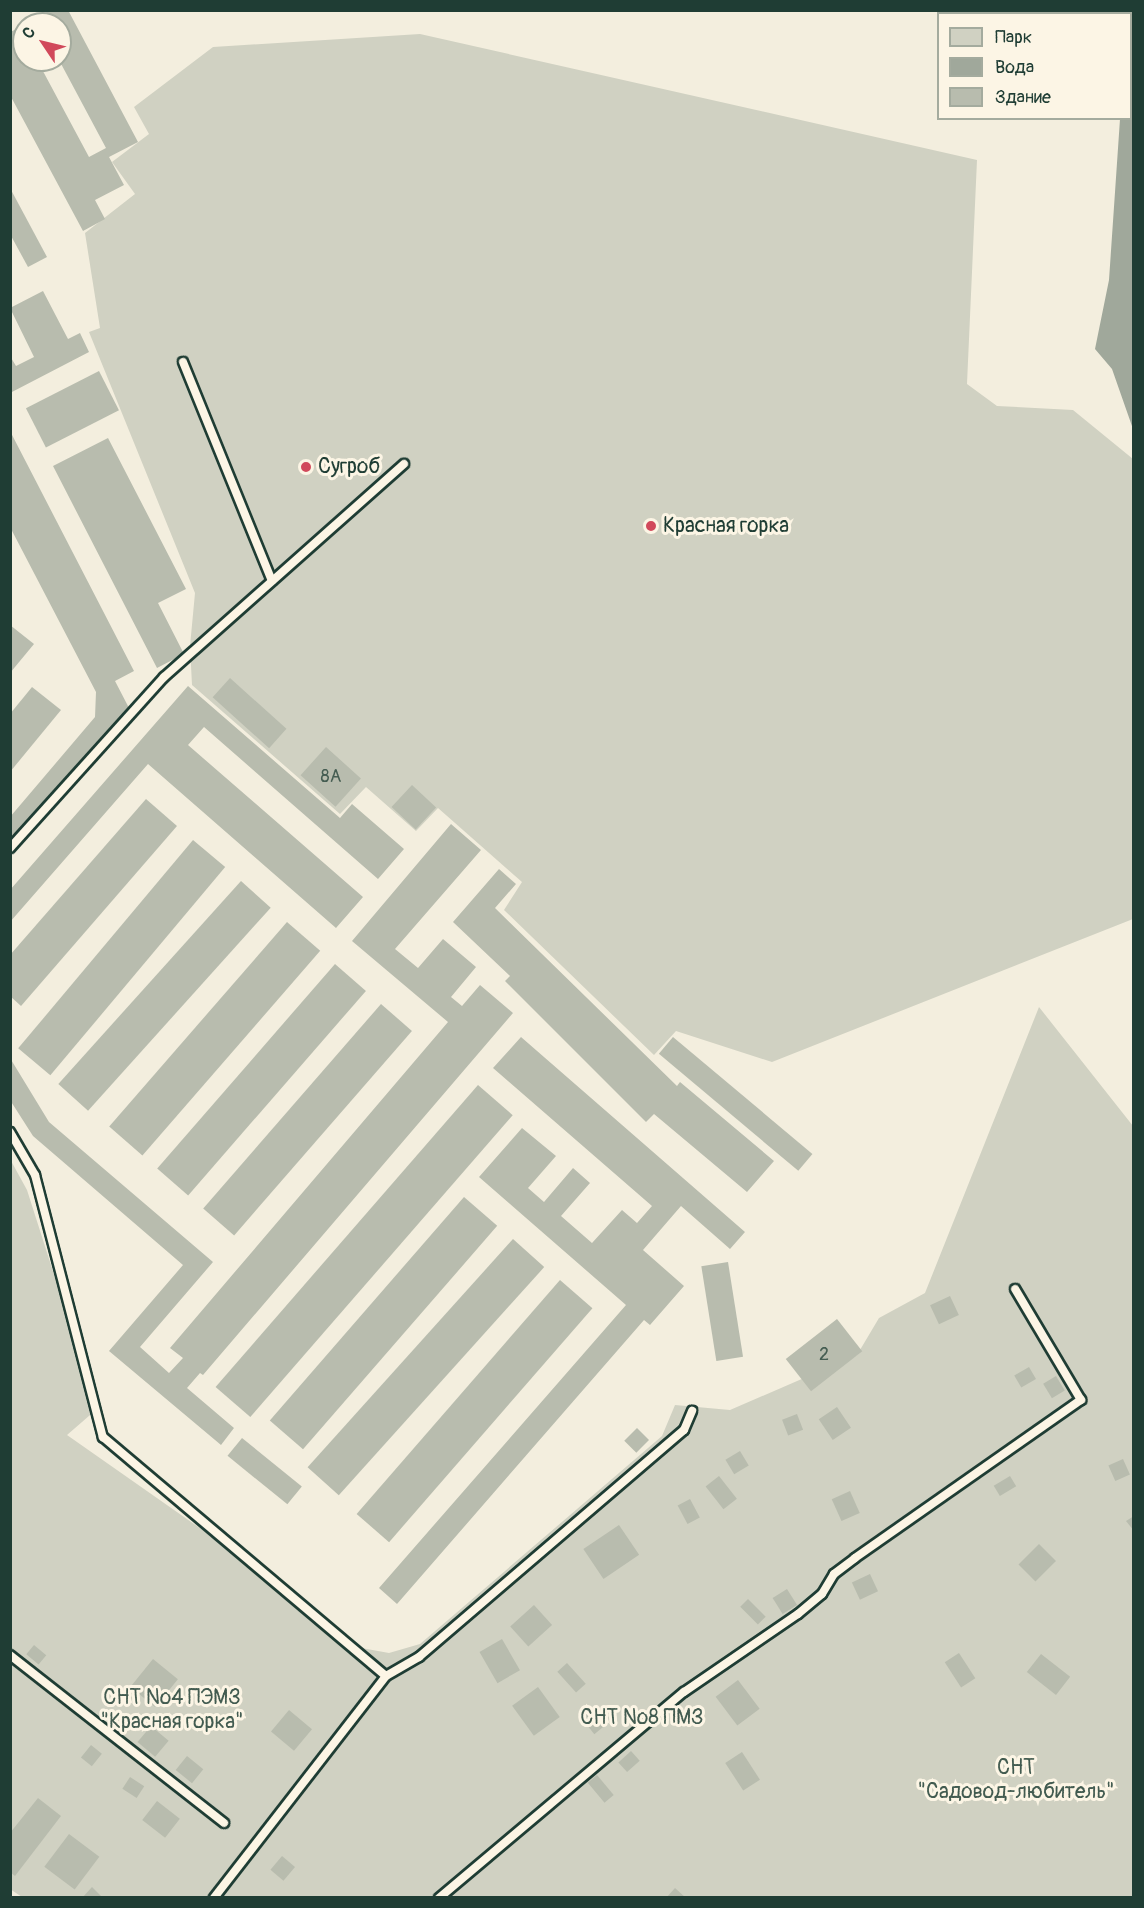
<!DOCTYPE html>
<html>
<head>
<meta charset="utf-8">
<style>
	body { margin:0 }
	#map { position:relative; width:1144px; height:1908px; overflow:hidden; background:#f3eede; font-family:Pangolin,sans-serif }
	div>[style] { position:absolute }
	.green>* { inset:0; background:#d0d1c2 }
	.water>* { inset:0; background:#a0a89b }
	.building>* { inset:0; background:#b8bcae; transform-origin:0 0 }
	.roads { filter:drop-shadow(2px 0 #1f3d34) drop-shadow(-2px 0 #1f3d34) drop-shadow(0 2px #1f3d34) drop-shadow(0 -2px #1f3d34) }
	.lane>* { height:8px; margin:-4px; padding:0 4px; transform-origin:4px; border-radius:4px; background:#fcf5e5 }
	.dots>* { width:16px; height:16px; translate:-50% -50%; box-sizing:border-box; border:3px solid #fcf5e5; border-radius:50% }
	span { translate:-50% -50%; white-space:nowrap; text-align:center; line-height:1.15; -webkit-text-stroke:6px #fcf5e5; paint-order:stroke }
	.number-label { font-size:18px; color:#455d52 }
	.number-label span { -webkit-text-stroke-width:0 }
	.poi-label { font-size:21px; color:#1f3d34 }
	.left { translate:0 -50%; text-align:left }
	.park-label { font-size:21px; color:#425b50 }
	.frame { position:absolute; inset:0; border:12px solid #1f3d34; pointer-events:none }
	.legend { position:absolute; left:937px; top:12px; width:195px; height:108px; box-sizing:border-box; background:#fcf5e5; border:2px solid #a4ab9e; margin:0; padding:8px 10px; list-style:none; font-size:18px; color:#1f3d34 }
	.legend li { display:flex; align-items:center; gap:12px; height:30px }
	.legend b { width:30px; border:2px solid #a4ab9e }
	.north { position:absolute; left:12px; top:12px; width:60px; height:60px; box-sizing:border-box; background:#fcf5e5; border:2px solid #a4ab9e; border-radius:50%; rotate:305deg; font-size:16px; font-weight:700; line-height:24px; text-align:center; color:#1f3d34 }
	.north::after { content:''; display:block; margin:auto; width:21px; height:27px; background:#d1495b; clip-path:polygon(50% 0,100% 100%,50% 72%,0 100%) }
</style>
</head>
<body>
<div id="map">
	<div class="green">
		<i style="clip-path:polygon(420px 34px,977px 160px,967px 384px,997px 406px,1073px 410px,1133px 459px,1133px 919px,772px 1062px,676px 1031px,654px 1055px,504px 910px,522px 882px,438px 808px,416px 831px,366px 787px,340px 814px,192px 685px,190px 646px,195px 593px,89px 332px,100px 328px,85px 233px,135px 194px,112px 162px,149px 134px,134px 107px,213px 47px)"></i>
		<i style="clip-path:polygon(1039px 1007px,1133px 1126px,1133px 1897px,22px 1897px,10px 1889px,10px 1159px,27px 1190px,97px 1409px,67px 1435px,224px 1545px,356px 1647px,389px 1653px,420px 1644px,662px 1436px,675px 1405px,730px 1410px,857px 1355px,879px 1318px,925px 1293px)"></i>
	</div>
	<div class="water">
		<i style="clip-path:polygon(1127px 11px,1134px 11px,1133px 429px,1112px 369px,1095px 349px,1109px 280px,1120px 119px,1130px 118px,1130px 14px,1124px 13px)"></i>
	</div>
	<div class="building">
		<i style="clip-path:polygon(51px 10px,68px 10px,138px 142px,109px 157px,124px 185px,95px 200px,105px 219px,83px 231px,10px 95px,10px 32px,19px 28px,24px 36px,24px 60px,37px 60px,89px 157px,106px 148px,59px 60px,60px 24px,39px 24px,36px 18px)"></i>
		<i style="clip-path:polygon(10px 188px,47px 257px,28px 267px,10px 234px)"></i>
		<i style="clip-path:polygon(43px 291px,68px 339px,80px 333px,89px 352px,10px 393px,10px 356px,16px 366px,34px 357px,10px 308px)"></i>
		<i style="left:99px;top:371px;width:44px;height:82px;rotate:63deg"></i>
		<i style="clip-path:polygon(10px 431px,134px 671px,115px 681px,129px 708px,10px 849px,10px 817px,95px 717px,96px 692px,10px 527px)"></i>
		<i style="clip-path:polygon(108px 438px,186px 589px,158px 603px,184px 654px,157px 668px,53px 466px)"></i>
		<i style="clip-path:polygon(10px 625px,34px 644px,10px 673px)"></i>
		<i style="left:230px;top:678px;width:76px;height:26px;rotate:42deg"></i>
		<i style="clip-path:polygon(188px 686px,340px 818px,352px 804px,404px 849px,378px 879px,204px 727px,188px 745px,363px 897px,336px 928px,148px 764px,10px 922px,10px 890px)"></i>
		<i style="clip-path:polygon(32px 687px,61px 710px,10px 772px,10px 714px)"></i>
		<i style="left:326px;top:747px;width:47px;height:38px;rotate:42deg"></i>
		<i style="left:412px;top:785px;width:33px;height:30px;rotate:43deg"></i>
		<i style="clip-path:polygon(146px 799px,177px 826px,21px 1006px,10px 996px,10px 955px)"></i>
		<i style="clip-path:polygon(451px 824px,481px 850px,395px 949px,418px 968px,443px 939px,476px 967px,451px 997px,462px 1006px,480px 985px,513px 1013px,203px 1375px,200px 1373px,187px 1388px,234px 1428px,221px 1445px,109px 1351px,183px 1265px,33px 1136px,10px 1100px,10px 1058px,49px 1122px,213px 1262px,140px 1347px,169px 1373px,183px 1358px,170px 1348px,448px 1022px,352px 941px)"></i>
		<i style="left:193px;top:840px;width:42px;height:272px;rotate:40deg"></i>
		<i style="clip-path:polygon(499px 869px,516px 884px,495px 908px,677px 1086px,680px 1082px,774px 1161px,747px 1192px,654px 1114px,646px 1122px,505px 981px,510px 976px,453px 922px)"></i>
		<i style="left:241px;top:881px;width:40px;height:273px;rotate:42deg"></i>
		<i style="left:287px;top:922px;width:44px;height:271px;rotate:41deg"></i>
		<i style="left:335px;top:964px;width:41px;height:271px;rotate:41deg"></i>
		<i style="left:381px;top:1004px;width:41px;height:271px;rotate:41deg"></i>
		<i style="clip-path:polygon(521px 1037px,745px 1232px,730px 1249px,681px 1206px,643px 1250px,684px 1286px,650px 1325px,644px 1320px,397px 1604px,379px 1588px,626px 1305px,479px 1177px,522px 1128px,556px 1156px,528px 1188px,544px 1202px,573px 1168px,590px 1183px,561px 1216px,592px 1243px,622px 1210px,637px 1223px,652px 1206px,493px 1068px)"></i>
		<i style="left:673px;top:1037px;width:182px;height:22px;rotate:40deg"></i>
		<i style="left:478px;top:1085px;width:46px;height:400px;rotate:41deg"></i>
		<i style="left:464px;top:1197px;width:44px;height:296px;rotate:41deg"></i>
		<i style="left:513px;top:1239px;width:42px;height:307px;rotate:42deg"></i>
		<i style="left:728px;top:1262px;width:96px;height:27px;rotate:81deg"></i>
		<i style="left:560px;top:1280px;width:43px;height:310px;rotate:41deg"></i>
		<i style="left:950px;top:1296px;width:21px;height:22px;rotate:65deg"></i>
		<i style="left:837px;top:1319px;width:41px;height:65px;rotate:52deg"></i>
		<i style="left:1029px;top:1367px;width:14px;height:17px;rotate:60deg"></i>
		<i style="left:1056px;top:1376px;width:17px;height:15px;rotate:59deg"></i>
		<i style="left:837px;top:1407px;width:25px;height:22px;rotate:56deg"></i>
		<i style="left:797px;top:1414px;width:17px;height:16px;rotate:69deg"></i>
		<i style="left:637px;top:1428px;width:17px;height:18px;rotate:45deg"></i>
		<i style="left:242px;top:1438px;width:77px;height:23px;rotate:39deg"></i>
		<i style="left:740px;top:1451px;width:17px;height:17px;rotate:59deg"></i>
		<i style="left:1123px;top:1459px;width:17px;height:16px;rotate:66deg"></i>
		<i style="left:719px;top:1476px;width:29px;height:17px;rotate:52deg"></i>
		<i style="left:1010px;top:1476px;width:12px;height:19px;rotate:59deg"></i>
		<i style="left:850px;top:1491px;width:24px;height:20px;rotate:66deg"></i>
		<i style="left:690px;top:1499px;width:21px;height:14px;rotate:62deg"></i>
		<i style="clip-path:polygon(1134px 1516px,1134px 1531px,1126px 1521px)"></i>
		<i style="left:619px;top:1525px;width:36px;height:43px;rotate:56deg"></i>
		<i style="left:1039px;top:1544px;width:24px;height:29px;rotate:45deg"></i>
		<i style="left:870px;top:1574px;width:19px;height:20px;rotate:65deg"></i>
		<i style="left:787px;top:1589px;width:19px;height:17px;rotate:58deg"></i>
		<i style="left:748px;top:1599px;width:25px;height:11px;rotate:45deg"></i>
		<i style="left:534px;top:1605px;width:27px;height:32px;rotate:48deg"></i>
		<i style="left:502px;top:1639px;width:36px;height:26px;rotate:60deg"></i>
		<i style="left:34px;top:1645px;width:16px;height:12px;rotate:40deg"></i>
		<i style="left:959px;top:1653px;width:30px;height:17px;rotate:57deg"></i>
		<i style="left:1041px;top:1654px;width:37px;height:23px;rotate:38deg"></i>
		<i style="left:153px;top:1659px;width:32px;height:36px;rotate:39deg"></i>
		<i style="left:567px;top:1663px;width:28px;height:13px;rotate:48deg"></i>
		<i style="left:738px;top:1680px;width:36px;height:28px;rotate:53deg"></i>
		<i style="left:538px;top:1687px;width:37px;height:32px;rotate:54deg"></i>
		<i style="left:592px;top:1709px;width:21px;height:14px;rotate:51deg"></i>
		<i style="left:289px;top:1710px;width:30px;height:28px;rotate:40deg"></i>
		<i style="left:151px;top:1726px;width:23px;height:21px;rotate:40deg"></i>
		<i style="left:91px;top:1745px;width:14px;height:16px;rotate:39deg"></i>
		<i style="left:631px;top:1751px;width:13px;height:17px;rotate:48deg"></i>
		<i style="left:742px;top:1752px;width:33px;height:20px;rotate:57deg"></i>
		<i style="left:187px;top:1756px;width:21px;height:18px;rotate:39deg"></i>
		<i style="left:597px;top:1775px;width:26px;height:12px;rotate:50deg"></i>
		<i style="left:130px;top:1777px;width:17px;height:14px;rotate:33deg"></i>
		<i style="clip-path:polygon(38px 1798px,61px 1816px,15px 1876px,10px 1872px,10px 1833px)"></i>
		<i style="left:157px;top:1801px;width:29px;height:24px;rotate:38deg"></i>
		<i style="left:69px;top:1834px;width:38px;height:41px;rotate:37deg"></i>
		<i style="left:282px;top:1856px;width:17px;height:18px;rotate:40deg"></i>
		<i style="clip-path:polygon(92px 1887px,103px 1898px,82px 1898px)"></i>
		<i style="clip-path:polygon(675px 1888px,686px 1898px,666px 1898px)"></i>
	</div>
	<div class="roads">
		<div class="lane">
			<i style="left:183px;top:362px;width:236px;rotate:67.9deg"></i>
			<i style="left:10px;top:848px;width:230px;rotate:-48deg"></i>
			<i style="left:164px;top:677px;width:321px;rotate:-41.6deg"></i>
			<i style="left:10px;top:1132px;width:50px;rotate:59.8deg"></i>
			<i style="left:35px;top:1175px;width:271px;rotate:75.5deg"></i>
			<i style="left:103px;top:1437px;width:370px;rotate:40.2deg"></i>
			<i style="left:386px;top:1676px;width:281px;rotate:127.8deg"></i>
			<i style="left:10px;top:1655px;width:272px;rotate:38.1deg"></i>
			<i style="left:386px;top:1676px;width:38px;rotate:-30deg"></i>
			<i style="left:419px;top:1657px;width:349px;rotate:-40.6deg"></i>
			<i style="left:684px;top:1430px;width:21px;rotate:-67deg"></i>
			<i style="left:439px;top:1898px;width:320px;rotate:-40.1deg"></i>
			<i style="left:684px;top:1692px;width:138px;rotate:-34.4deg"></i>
			<i style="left:798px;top:1614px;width:31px;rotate:-40deg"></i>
			<i style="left:822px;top:1594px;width:23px;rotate:-59deg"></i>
			<i style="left:834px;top:1574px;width:26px;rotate:-37deg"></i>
			<i style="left:855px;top:1558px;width:276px;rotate:-35deg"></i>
			<i style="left:1081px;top:1400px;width:129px;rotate:-120.7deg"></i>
		</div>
	</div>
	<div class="dots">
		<i style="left:306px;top:467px;background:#d1495b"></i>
		<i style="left:651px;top:526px;background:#d1495b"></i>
	</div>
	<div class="number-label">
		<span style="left:331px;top:777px">8А</span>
		<span style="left:824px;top:1355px">2</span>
	</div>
	<div class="poi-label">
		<span class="left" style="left:318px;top:467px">Сугроб</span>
		<span class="left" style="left:663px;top:526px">Красная горка</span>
	</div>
	<div class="park-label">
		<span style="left:172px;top:1710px">СНТ №4 ПЭМЗ<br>"Красная горка"</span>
		<span style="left:642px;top:1718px">СНТ №8 ПМЗ</span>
		<span style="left:1016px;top:1780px">СНТ<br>"Садовод-любитель"</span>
	</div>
	<div class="frame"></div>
	<ul class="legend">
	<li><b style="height:16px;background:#d0d1c2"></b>Парк</li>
	<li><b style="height:16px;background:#a0a89b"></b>Вода</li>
	<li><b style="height:16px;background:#b8bcae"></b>Здание</li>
	</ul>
	<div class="north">С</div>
</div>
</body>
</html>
